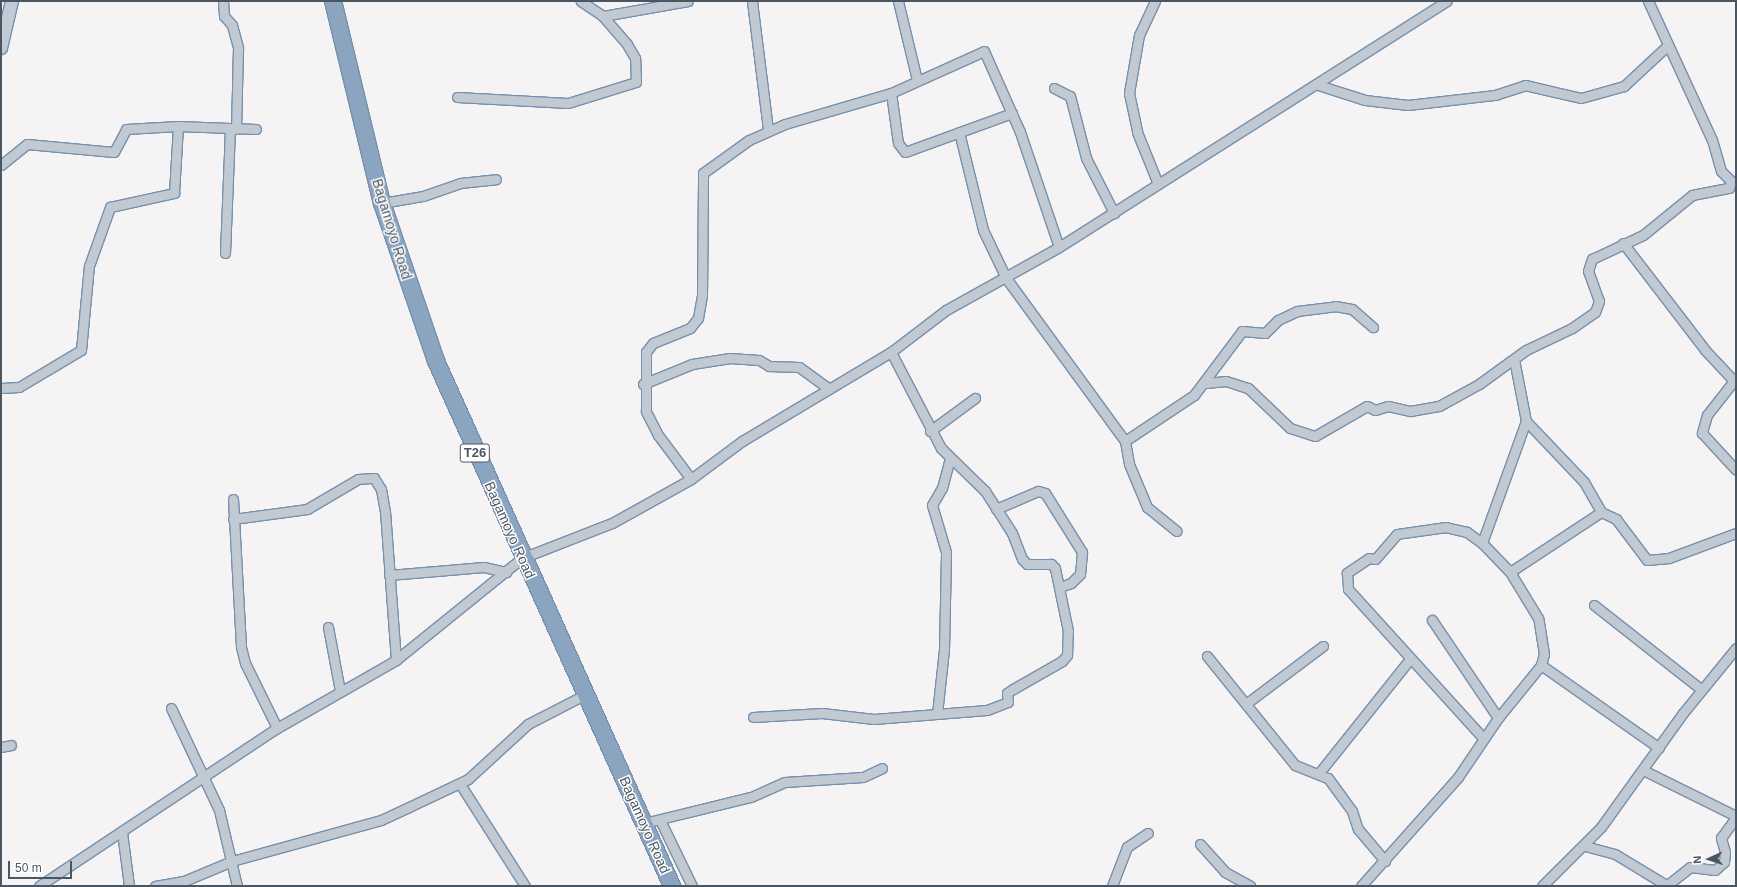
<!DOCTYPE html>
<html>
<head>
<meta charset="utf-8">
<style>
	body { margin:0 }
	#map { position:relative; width:1737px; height:887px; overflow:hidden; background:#f5f3f3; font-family:Helvetica,sans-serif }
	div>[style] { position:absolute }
	.roads { filter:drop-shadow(1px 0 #7690ad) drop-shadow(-1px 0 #7690ad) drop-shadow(0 1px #7690ad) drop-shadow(0 -1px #7690ad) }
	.street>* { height:9px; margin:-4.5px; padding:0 4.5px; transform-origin:4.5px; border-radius:4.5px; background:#c1cad2 }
	.secondary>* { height:12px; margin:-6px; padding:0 6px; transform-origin:6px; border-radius:6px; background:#c1cbd6 }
	.highway>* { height:16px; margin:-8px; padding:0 8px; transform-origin:8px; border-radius:8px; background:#8ba5c1 }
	span { translate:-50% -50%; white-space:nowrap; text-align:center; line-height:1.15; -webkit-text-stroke:3px #fff; paint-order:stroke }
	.shield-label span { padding:1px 3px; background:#fff; border:1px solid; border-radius:3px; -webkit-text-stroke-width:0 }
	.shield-label { font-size:13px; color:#4a5661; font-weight:700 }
	.street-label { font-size:14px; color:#4a5661 }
	.frame { position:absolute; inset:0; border:2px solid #4a5661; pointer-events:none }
	.north { position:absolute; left:1689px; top:839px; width:40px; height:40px; -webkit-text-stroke:3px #fff; paint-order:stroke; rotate:267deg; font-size:11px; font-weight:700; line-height:16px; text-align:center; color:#4a5661 }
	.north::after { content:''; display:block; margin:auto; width:14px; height:18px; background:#4a5661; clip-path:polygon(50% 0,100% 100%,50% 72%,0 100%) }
	.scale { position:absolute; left:8px; top:861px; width:64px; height:18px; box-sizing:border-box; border:2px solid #4a5661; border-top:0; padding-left:5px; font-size:12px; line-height:14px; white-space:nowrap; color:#4a5661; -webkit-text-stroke:3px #fff; paint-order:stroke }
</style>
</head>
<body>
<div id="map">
	<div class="roads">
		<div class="street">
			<i style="left:223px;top:1px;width:15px;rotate:86deg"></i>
			<i style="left:224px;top:16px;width:12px;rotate:48deg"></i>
			<i style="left:232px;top:25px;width:24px;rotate:75deg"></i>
			<i style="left:238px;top:48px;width:81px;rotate:91.4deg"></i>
			<i style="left:752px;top:1px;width:130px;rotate:82.9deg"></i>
			<i style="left:898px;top:1px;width:81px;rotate:76.5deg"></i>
			<i style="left:1155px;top:1px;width:38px;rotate:115deg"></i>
			<i style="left:1139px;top:35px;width:59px;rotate:99.8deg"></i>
			<i style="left:1129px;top:93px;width:40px;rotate:78deg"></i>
			<i style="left:1137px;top:132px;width:56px;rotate:68deg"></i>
			<i style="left:603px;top:16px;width:86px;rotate:-10deg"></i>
			<i style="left:1318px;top:85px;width:49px;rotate:17.7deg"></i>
			<i style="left:1365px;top:100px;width:43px;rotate:6.6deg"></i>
			<i style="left:1408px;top:105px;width:88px;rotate:-6.6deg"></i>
			<i style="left:1495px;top:95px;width:32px;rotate:-18deg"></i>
			<i style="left:1525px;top:85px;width:57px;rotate:13.1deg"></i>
			<i style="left:1581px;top:98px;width:45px;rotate:-15.6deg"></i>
			<i style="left:1624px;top:86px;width:59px;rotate:-42.9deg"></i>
			<i style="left:1054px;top:88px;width:18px;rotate:27deg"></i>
			<i style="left:1070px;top:96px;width:64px;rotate:75.5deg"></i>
			<i style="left:1086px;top:158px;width:62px;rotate:63deg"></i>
			<i style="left:891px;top:93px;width:50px;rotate:82deg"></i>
			<i style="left:898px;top:143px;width:11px;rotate:52deg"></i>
			<i style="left:905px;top:152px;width:114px;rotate:-20deg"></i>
			<i style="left:457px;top:97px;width:111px;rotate:3.1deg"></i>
			<i style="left:568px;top:103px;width:71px;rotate:-17.2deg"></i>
			<i style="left:636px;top:82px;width:24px;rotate:-92deg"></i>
			<i style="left:635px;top:58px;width:16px;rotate:-120deg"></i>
			<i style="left:627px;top:44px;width:37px;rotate:-131deg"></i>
			<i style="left:603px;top:16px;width:27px;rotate:-146deg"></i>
			<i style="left:959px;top:132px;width:101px;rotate:76.2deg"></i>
			<i style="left:983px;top:230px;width:53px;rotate:64.4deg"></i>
			<i style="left:1006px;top:278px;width:202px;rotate:53.9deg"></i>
			<i style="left:1125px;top:441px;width:23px;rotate:80deg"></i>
			<i style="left:1129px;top:464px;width:47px;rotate:67.3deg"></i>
			<i style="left:1147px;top:507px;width:38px;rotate:39deg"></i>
			<i style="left:1px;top:165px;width:33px;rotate:-39deg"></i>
			<i style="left:27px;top:144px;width:87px;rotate:5.3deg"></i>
			<i style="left:114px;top:152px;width:26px;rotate:-62deg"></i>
			<i style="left:126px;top:129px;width:52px;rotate:-3.3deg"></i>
			<i style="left:178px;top:126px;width:78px;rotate:2.2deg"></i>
			<i style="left:382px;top:203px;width:42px;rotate:-9.7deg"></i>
			<i style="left:423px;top:196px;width:39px;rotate:-19deg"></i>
			<i style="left:460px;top:183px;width:36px;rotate:-6deg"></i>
			<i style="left:1623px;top:243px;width:135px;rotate:52.5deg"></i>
			<i style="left:1705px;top:350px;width:45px;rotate:46.8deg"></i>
			<i style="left:225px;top:253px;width:125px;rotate:-87.7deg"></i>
			<i style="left:1736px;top:378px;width:47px;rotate:128.1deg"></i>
			<i style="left:1707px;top:415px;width:19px;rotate:106deg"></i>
			<i style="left:1702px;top:433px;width:50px;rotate:47.4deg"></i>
			<i style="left:1206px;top:383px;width:20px;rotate:-6deg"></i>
			<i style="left:1226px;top:381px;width:23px;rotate:18deg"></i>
			<i style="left:1248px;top:388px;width:58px;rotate:43.6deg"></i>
			<i style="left:1290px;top:428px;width:26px;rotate:18deg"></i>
			<i style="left:1315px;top:436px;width:60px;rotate:-30deg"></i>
			<i style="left:1367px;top:406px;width:9px;rotate:27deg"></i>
			<i style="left:1375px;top:410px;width:14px;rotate:-17deg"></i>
			<i style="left:1388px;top:406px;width:23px;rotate:13deg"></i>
			<i style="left:1410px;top:411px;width:29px;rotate:-10deg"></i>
			<i style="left:1439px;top:406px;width:46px;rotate:-28.8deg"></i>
			<i style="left:1479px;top:384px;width:58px;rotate:-35.9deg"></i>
			<i style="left:1526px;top:350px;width:51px;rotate:-25.6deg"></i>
			<i style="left:1572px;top:328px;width:28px;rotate:-35deg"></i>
			<i style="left:1595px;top:312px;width:12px;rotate:-70deg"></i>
			<i style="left:1599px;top:301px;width:32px;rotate:-110deg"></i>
			<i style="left:1588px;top:271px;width:13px;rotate:-72deg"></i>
			<i style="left:1592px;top:259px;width:56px;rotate:-25.2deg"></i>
			<i style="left:1643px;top:235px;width:63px;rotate:-39.2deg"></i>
			<i style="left:1692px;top:195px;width:38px;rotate:-11deg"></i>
			<i style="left:1729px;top:188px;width:7px;rotate:-74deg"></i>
			<i style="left:1731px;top:181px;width:14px;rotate:-135deg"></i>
			<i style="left:1721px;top:171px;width:32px;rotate:-106deg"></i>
			<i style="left:1712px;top:140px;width:153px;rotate:-114.7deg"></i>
			<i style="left:643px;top:384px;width:53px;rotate:-22.2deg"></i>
			<i style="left:692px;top:364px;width:37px;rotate:-9deg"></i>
			<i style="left:729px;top:358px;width:30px;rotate:4deg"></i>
			<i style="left:759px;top:360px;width:12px;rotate:31deg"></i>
			<i style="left:769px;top:366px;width:30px;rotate:2deg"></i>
			<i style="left:799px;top:367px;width:37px;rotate:36deg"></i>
			<i style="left:1px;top:388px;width:18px;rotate:-3deg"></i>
			<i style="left:19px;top:387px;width:72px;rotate:-30.8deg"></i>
			<i style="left:81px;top:350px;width:84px;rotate:-84.6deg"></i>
			<i style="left:89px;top:266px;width:63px;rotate:-70.4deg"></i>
			<i style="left:110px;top:207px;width:66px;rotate:-12.3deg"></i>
			<i style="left:174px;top:193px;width:67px;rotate:-86.6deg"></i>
			<i style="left:1526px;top:421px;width:84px;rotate:46.4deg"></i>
			<i style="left:1584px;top:482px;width:34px;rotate:60deg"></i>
			<i style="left:930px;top:431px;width:56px;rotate:-36.3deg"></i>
			<i style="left:1125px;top:441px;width:83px;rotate:-33.7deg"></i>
			<i style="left:1194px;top:395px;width:80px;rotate:-53.1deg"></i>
			<i style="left:1242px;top:331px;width:23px;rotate:5deg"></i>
			<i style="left:1265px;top:333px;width:18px;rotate:-45deg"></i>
			<i style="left:1278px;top:320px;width:21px;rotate:-25deg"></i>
			<i style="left:1297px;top:311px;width:38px;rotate:-7deg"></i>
			<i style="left:1335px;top:306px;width:17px;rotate:10deg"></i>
			<i style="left:1352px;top:309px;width:28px;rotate:41deg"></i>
			<i style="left:691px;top:479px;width:55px;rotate:-126.9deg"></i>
			<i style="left:658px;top:435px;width:27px;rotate:-117deg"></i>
			<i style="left:646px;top:411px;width:59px;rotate:-90deg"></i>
			<i style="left:646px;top:352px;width:11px;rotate:-52deg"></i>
			<i style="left:653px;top:343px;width:40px;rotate:-22deg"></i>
			<i style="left:690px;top:328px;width:13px;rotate:-51deg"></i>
			<i style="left:698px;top:318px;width:22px;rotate:-80deg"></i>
			<i style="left:702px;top:296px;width:123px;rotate:-89.5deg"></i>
			<i style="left:703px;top:173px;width:57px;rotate:-35.7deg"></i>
			<i style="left:749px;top:140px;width:39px;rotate:-24deg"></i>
			<i style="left:785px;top:124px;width:110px;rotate:-16.3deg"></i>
			<i style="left:891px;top:93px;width:102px;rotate:-24.3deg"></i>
			<i style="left:984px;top:51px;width:89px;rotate:66deg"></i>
			<i style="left:1020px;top:132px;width:121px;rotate:71.3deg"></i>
			<i style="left:233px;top:499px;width:148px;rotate:86.9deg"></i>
			<i style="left:241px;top:647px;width:16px;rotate:76deg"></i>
			<i style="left:245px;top:663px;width:72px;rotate:63.8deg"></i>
			<i style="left:996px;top:509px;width:46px;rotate:-23.2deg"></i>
			<i style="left:1038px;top:491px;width:7px;rotate:16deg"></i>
			<i style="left:1045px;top:493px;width:70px;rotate:57.9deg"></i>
			<i style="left:1082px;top:552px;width:22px;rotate:95deg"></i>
			<i style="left:1080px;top:574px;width:13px;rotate:135deg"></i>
			<i style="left:1071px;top:583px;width:12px;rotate:160deg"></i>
			<i style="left:233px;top:519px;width:75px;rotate:-7.7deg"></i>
			<i style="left:307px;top:509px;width:59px;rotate:-30.5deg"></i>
			<i style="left:358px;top:479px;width:16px;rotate:-4deg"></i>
			<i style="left:374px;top:478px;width:13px;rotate:58deg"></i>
			<i style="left:381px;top:489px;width:22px;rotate:80deg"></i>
			<i style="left:385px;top:511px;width:149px;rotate:85.8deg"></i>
			<i style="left:1482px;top:543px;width:130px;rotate:-70.2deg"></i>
			<i style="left:1526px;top:421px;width:63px;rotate:-101deg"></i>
			<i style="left:1510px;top:572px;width:109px;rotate:-33.4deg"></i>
			<i style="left:1601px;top:512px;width:17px;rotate:25deg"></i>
			<i style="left:1616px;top:519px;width:51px;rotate:52.9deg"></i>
			<i style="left:1647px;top:560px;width:22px;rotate:-5deg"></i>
			<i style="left:1669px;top:558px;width:72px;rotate:-20.5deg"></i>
			<i style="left:389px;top:575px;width:95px;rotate:-4.8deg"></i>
			<i style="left:484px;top:567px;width:23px;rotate:13deg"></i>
			<i style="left:1594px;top:605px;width:137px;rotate:38.2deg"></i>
			<i style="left:1432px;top:620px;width:118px;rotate:56deg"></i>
			<i style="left:328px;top:627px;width:65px;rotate:79.4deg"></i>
			<i style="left:1207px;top:656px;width:140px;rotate:51.1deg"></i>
			<i style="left:1295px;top:765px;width:35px;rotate:22deg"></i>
			<i style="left:1328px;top:778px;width:41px;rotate:54deg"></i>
			<i style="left:1352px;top:811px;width:19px;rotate:72deg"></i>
			<i style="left:1358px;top:829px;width:42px;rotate:49.8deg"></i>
			<i style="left:1541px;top:665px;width:144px;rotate:35.1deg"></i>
			<i style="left:1247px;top:703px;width:95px;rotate:-36.9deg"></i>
			<i style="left:171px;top:708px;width:113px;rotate:64.8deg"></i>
			<i style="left:219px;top:810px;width:78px;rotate:76.7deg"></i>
			<i style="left:937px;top:714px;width:64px;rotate:-83.8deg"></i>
			<i style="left:944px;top:650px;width:98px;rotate:-88.8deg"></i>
			<i style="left:946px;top:552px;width:49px;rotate:-106.6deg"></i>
			<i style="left:932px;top:505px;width:20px;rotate:-60deg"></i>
			<i style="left:942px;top:488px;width:30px;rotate:-75deg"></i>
			<i style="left:753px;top:717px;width:69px;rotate:-3.3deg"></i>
			<i style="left:822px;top:713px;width:52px;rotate:6.6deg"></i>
			<i style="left:874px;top:719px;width:113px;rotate:-4.6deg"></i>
			<i style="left:987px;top:710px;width:22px;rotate:-21deg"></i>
			<i style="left:1008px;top:702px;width:9px;rotate:-96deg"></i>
			<i style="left:1007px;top:693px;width:7px;rotate:-34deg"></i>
			<i style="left:1013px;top:689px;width:56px;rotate:-29.7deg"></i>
			<i style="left:1062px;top:661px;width:8px;rotate:-50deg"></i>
			<i style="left:1067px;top:655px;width:24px;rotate:-88deg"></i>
			<i style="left:1068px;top:631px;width:64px;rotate:-101.7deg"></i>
			<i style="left:1055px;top:568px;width:6px;rotate:-135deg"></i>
			<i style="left:1051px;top:564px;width:24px;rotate:180deg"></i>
			<i style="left:1027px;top:564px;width:7px;rotate:-135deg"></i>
			<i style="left:1022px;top:559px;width:28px;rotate:-111deg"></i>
			<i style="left:1012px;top:533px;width:50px;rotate:-122.7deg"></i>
			<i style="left:985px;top:491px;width:62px;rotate:-135.7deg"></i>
			<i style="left:941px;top:448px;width:108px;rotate:-117.5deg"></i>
			<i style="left:1px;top:747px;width:10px;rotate:-11deg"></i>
			<i style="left:1645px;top:771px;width:102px;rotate:26.3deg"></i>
			<i style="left:1319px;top:773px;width:146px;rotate:-51.4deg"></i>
			<i style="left:460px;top:784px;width:121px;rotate:57.5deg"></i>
			<i style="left:660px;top:820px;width:73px;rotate:64.1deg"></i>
			<i style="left:644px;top:823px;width:110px;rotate:-13.7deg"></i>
			<i style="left:751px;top:797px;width:37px;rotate:-24deg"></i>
			<i style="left:785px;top:782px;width:78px;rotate:-3.7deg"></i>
			<i style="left:863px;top:777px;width:21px;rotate:-25deg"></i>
			<i style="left:122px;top:832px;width:54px;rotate:82.6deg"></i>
			<i style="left:1200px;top:844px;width:38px;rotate:48deg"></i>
			<i style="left:1225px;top:872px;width:29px;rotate:29deg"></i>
			<i style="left:1585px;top:846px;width:31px;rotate:15deg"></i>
			<i style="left:1615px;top:854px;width:60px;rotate:31.3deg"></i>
			<i style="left:39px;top:886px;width:286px;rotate:-33.6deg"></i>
			<i style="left:277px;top:728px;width:137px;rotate:-29.7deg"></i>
			<i style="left:396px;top:660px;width:162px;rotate:-39deg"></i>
			<i style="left:522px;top:558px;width:97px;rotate:-21.3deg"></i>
			<i style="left:612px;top:523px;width:90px;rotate:-29.1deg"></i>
			<i style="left:691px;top:479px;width:64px;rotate:-36.7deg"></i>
			<i style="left:742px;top:441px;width:174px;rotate:-30.9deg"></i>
			<i style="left:891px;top:352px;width:69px;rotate:-37.4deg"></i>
			<i style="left:946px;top:310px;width:129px;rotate:-29.1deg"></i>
			<i style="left:1059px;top:247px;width:459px;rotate:-32.4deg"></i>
			<i style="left:155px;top:886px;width:29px;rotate:-10deg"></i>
			<i style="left:184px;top:881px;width:52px;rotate:-22.6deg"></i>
			<i style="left:232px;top:861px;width:155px;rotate:-15.4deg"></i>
			<i style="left:381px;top:820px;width:33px;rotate:-25deg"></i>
			<i style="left:411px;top:806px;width:63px;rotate:-25.3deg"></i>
			<i style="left:468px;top:779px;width:81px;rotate:-42.5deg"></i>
			<i style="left:528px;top:724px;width:65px;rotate:-27.3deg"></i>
			<i style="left:1112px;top:886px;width:42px;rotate:-69deg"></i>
			<i style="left:1127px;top:847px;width:25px;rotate:-34deg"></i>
			<i style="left:1361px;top:886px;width:146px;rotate:-48.3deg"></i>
			<i style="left:1458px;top:777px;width:71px;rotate:-55.9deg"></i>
			<i style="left:1498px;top:718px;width:68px;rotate:-50.9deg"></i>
			<i style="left:1541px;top:665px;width:11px;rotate:-75deg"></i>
			<i style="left:1544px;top:654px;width:36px;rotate:-99deg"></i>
			<i style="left:1538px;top:618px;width:54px;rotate:-121.3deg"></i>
			<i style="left:1510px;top:572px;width:40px;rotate:-134deg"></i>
			<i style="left:1482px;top:543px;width:19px;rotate:-144deg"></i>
			<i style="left:1467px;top:532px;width:22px;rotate:-167deg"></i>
			<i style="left:1446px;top:527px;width:49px;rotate:171.9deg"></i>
			<i style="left:1397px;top:534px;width:33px;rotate:131deg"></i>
			<i style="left:1375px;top:559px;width:6px;rotate:-171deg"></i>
			<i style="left:1369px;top:558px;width:27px;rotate:146deg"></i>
			<i style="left:1347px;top:573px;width:16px;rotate:86deg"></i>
			<i style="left:1348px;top:589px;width:202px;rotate:47.8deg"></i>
			<i style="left:1542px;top:886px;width:83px;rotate:-45deg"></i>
			<i style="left:1601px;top:827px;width:140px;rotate:-54.3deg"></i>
			<i style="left:1683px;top:713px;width:84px;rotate:-50.8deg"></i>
			<i style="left:1666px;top:886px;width:31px;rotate:-38deg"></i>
			<i style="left:1690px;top:867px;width:25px;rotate:7deg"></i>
			<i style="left:1715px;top:870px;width:12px;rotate:-42deg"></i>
			<i style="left:1724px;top:862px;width:10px;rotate:-84deg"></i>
			<i style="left:1725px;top:852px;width:15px;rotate:-106deg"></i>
			<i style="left:1721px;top:838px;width:26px;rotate:-54deg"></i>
		</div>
		<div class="secondary">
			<i style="left:1px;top:48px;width:48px;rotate:-76.8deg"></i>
		</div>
		<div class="highway">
			<i style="left:333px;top:1px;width:208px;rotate:76.4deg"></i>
			<i style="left:382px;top:203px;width:167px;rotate:71.1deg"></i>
			<i style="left:436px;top:361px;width:576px;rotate:65.79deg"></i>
		</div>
	</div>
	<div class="shield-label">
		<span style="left:475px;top:453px">T26</span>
	</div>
	<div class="street-label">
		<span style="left:392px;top:229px;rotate:73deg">Bagamoyo Road</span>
		<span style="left:510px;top:530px;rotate:66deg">Bagamoyo Road</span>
		<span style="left:645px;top:825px;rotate:66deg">Bagamoyo Road</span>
	</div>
	<div class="frame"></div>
	<div class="north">N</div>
	<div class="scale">50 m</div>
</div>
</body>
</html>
